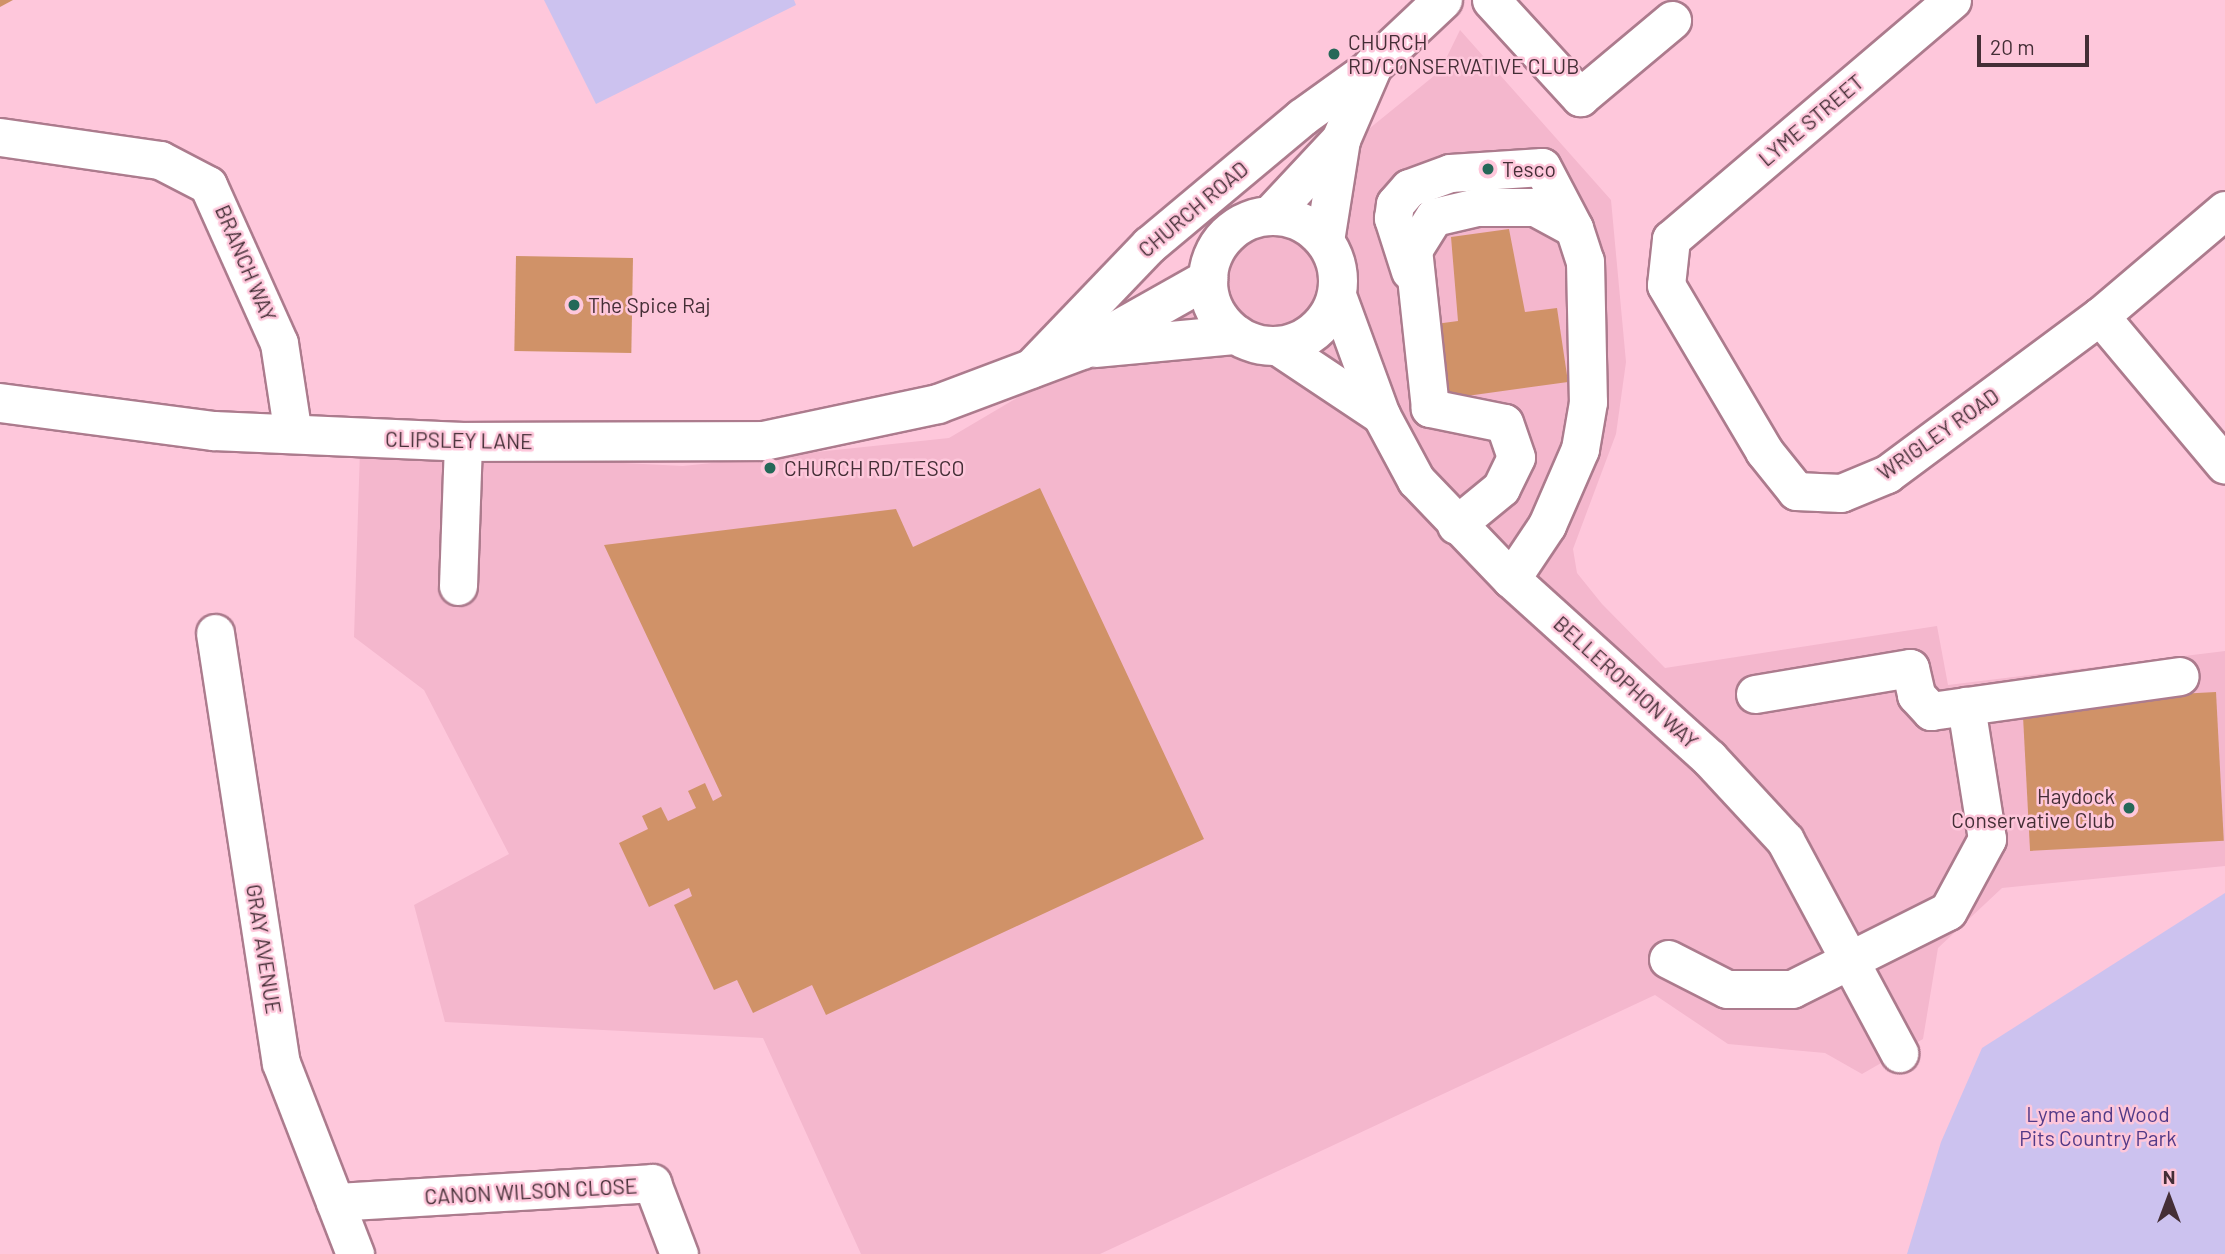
<!DOCTYPE html>
<html>
<head>
<meta charset="utf-8">
<style>
	body { margin:0 }
	#map { position:relative; width:2225px; height:1254px; overflow:hidden; background:#fec7db; font-family:Barlow,sans-serif }
	div>[style] { position:absolute }
	.built>* { inset:0; background:#f4b7cd }
	.green>* { inset:0; background:#ccc2ef }
	.building>* { inset:0; background:#d09268; transform-origin:0 0 }
	.roads { filter:drop-shadow(2px 0 #ac7b8d) drop-shadow(-2px 0 #ac7b8d) drop-shadow(0 2px #ac7b8d) drop-shadow(0 -2px #ac7b8d) }
	.minor>* { height:37px; margin:-18.5px; padding:0 18.5px; transform-origin:18.5px; border-radius:18.5px; background:#fff }
	.major>* { height:38px; margin:-19px; padding:0 19px; transform-origin:19px; border-radius:19px; background:#fff }
	.major>.ring { margin:-19px; padding:0; box-sizing:content-box; background:none; border:38px solid #fff; border-radius:50% }
	.dots>* { width:19px; height:19px; translate:-50% -50%; box-sizing:border-box; border:4px solid #fec7db; border-radius:50% }
	span { translate:-50% -50%; white-space:nowrap; text-align:center; line-height:1.15; -webkit-text-stroke:5px #fec7db; paint-order:stroke }
	.poi-label { font-size:21px; color:#442e36 }
	.left { translate:0 -50%; text-align:left }
	.right { translate:-100% -50%; text-align:right }
	.street-label { font-size:21px; color:#442e36 }
	.park-label { font-size:21px; color:#523a87 }
	.north { position:absolute; left:2134px; top:1163px; width:70px; height:70px; -webkit-text-stroke:5px #fec7db; paint-order:stroke; rotate:0deg; font-size:19px; font-weight:700; line-height:28px; text-align:center; color:#442e36 }
	.north::after { content:''; display:block; margin:auto; width:24px; height:32px; background:#442e36; clip-path:polygon(50% 0,100% 100%,50% 72%,0 100%) }
	.scale { position:absolute; left:1977px; top:35px; width:112px; height:32px; box-sizing:border-box; border:4px solid #442e36; border-top:0; padding-left:9px; font-size:21px; line-height:24px; white-space:nowrap; color:#442e36; -webkit-text-stroke:5px #fec7db; paint-order:stroke }
</style>
</head>
<body>
<div id="map">
	<div class="built">
		<i style="clip-path:polygon(1460px 30px,1611px 200px,1626px 362px,1616px 434px,1573px 549px,1577px 573px,1602px 604px,1665px 668px,1937px 626px,1948px 685px,2225px 651px,2225px 866px,2002px 888px,1938px 948px,1923px 1039px,1862px 1074px,1825px 1053px,1728px 1044px,1655px 995px,1100px 1254px,861px 1254px,763px 1038px,445px 1022px,414px 905px,509px 854px,424px 690px,354px 637px,360px 450px,683px 466px,949px 438px,1095px 352px,1440px 71px)"></i>
	</div>
	<div class="green">
		<i style="clip-path:polygon(544px 0,794px 0,796px 5px,596px 104px)"></i>
		<i style="clip-path:polygon(2225px 893px,2225px 1254px,1907px 1254px,1941px 1142px,1982px 1048px)"></i>
	</div>
	<div class="building">
		<i style="clip-path:polygon(0 0,13px 0,0 7px)"></i>
		<i style="clip-path:polygon(1509px 229px,1525px 312px,1557px 308px,1568px 382px,1438px 400px,1428px 325px,1458px 321px,1451px 237px)"></i>
		<i style="left:516px;top:256px;width:117px;height:95px;rotate:1deg"></i>
		<i style="clip-path:polygon(1040px 488px,1204px 839px,826px 1015px,812px 985px,753px 1013px,737px 980px,714px 990px,674px 905px,692px 896px,689px 888px,649px 907px,619px 843px,648px 829px,642px 816px,661px 807px,668px 821px,696px 808px,688px 791px,705px 783px,713px 801px,722px 796px,604px 545px,896px 509px,913px 547px)"></i>
		<i style="left:2216px;top:692px;width:149px;height:194px;rotate:87deg"></i>
	</div>
	<div class="roads">
		<div class="minor">
			<i style="left:1491px;top:0;width:132px;rotate:47.5deg"></i>
			<i style="left:1580px;top:97px;width:120px;rotate:-39.9deg"></i>
			<i style="left:1952px;top:0;width:369px;rotate:139.6deg"></i>
			<i style="left:1671px;top:239px;width:46px;rotate:96.2deg"></i>
			<i style="left:1666px;top:285px;width:193px;rotate:59.4deg"></i>
			<i style="left:1764px;top:451px;width:51px;rotate:51.3deg"></i>
			<i style="left:1796px;top:491px;width:45px;rotate:2.5deg"></i>
			<i style="left:1841px;top:493px;width:50px;rotate:-22.4deg"></i>
			<i style="left:1887px;top:474px;width:265px;rotate:-36.6deg"></i>
			<i style="left:2100px;top:316px;width:164px;rotate:-40.3deg"></i>
			<i style="left:0;top:137px;width:162px;rotate:8.2deg"></i>
			<i style="left:160px;top:160px;width:54px;rotate:27.5deg"></i>
			<i style="left:208px;top:185px;width:173px;rotate:65.8deg"></i>
			<i style="left:279px;top:343px;width:92px;rotate:81.3deg"></i>
			<i style="left:1410px;top:271px;width:56px;rotate:-107.8deg"></i>
			<i style="left:1393px;top:218px;width:14px;rotate:-82deg"></i>
			<i style="left:1395px;top:204px;width:21px;rotate:-49deg"></i>
			<i style="left:1409px;top:188px;width:44px;rotate:-20.1deg"></i>
			<i style="left:1450px;top:173px;width:92px;rotate:-3.7deg"></i>
			<i style="left:1542px;top:167px;width:69px;rotate:62.3deg"></i>
			<i style="left:1337px;top:295px;width:128px;rotate:69.9deg"></i>
			<i style="left:1381px;top:415px;width:74px;rotate:61.7deg"></i>
			<i style="left:1416px;top:480px;width:137px;rotate:46.2deg"></i>
			<i style="left:1511px;top:579px;width:267px;rotate:42.1deg"></i>
			<i style="left:1709px;top:758px;width:112px;rotate:47.2deg"></i>
			<i style="left:1785px;top:840px;width:242px;rotate:61.8deg"></i>
			<i style="left:2100px;top:316px;width:194px;rotate:50deg"></i>
			<i style="left:1279px;top:347px;width:123px;rotate:33.7deg"></i>
			<i style="left:1030px;top:369px;width:172px;rotate:-46.2deg"></i>
			<i style="left:1149px;top:245px;width:199px;rotate:-39.9deg"></i>
			<i style="left:1302px;top:117px;width:87px;rotate:-35.7deg"></i>
			<i style="left:1456px;top:525px;width:58px;rotate:-39.4deg"></i>
			<i style="left:1501px;top:488px;width:34px;rotate:-64deg"></i>
			<i style="left:1516px;top:457px;width:36px;rotate:-109deg"></i>
			<i style="left:1504px;top:423px;width:76px;rotate:-168.5deg"></i>
			<i style="left:1430px;top:408px;width:159px;rotate:-96.1deg"></i>
			<i style="left:1413px;top:250px;width:39px;rotate:-58deg"></i>
			<i style="left:1434px;top:217px;width:44px;rotate:-13.1deg"></i>
			<i style="left:1477px;top:207px;width:58px"></i>
			<i style="left:1535px;top:207px;width:44px;rotate:28.3deg"></i>
			<i style="left:1574px;top:228px;width:35px;rotate:72deg"></i>
			<i style="left:1585px;top:261px;width:141px;rotate:88.8deg"></i>
			<i style="left:1588px;top:402px;width:48px;rotate:99.7deg"></i>
			<i style="left:1580px;top:449px;width:83px;rotate:113.5deg"></i>
			<i style="left:1547px;top:525px;width:65px;rotate:123.7deg"></i>
			<i style="left:458px;top:586px;width:144px;rotate:-88deg"></i>
			<i style="left:215px;top:633px;width:435px;rotate:81.3deg"></i>
			<i style="left:281px;top:1063px;width:205px;rotate:68.8deg"></i>
			<i style="left:1755px;top:694px;width:157px;rotate:-9.5deg"></i>
			<i style="left:1910px;top:668px;width:28px;rotate:77deg"></i>
			<i style="left:1916px;top:695px;width:22px;rotate:47deg"></i>
			<i style="left:1931px;top:711px;width:251px;rotate:-8deg"></i>
			<i style="left:1668px;top:959px;width:66px;rotate:27deg"></i>
			<i style="left:1727px;top:989px;width:65px"></i>
			<i style="left:1792px;top:989px;width:174px;rotate:-26.6deg"></i>
			<i style="left:1948px;top:911px;width:82px;rotate:-61.6deg"></i>
			<i style="left:1987px;top:839px;width:135px;rotate:-99deg"></i>
			<i style="left:335px;top:1202px;width:318px;rotate:-3.4deg"></i>
			<i style="left:652px;top:1183px;width:76px;rotate:69.2deg"></i>
		</div>
		<div class="major">
			<i style="left:1270px;top:216px;width:104px;rotate:-46.9deg"></i>
			<i class="ring" style="left:1208px;top:216px;width:92px;height:92px"></i>
			<i style="left:1325px;top:241px;width:102px;rotate:-81deg"></i>
			<i style="left:1341px;top:140px;width:81px;rotate:-66.6deg"></i>
			<i style="left:1373px;top:66px;width:96px;rotate:-43.3deg"></i>
			<i style="left:1095px;top:348px;width:142px;rotate:-5.3deg"></i>
			<i style="left:0;top:403px;width:216px;rotate:7.5deg"></i>
			<i style="left:214px;top:431px;width:249px;rotate:2.5deg"></i>
			<i style="left:463px;top:442px;width:301px;rotate:-0.2deg"></i>
			<i style="left:764px;top:441px;width:178px;rotate:-12deg"></i>
			<i style="left:938px;top:404px;width:154px;rotate:-20.6deg"></i>
			<i style="left:1082px;top:350px;width:145px;rotate:-29.4deg"></i>
		</div>
	</div>
	<div class="dots">
		<i style="left:1334px;top:54px;background:#256858"></i>
		<i style="left:1488px;top:169px;background:#256858"></i>
		<i style="left:574px;top:305px;background:#256858"></i>
		<i style="left:770px;top:468px;background:#256858"></i>
		<i style="left:2129px;top:808px;background:#256858"></i>
	</div>
	<div class="poi-label">
		<span class="left" style="left:1348px;top:54px">CHURCH<br>RD/CONSERVATIVE CLUB</span>
		<span class="left" style="left:1502px;top:169px">Tesco</span>
		<span class="left" style="left:588px;top:305px">The Spice Raj</span>
		<span class="left" style="left:784px;top:468px">CHURCH RD/TESCO</span>
		<span class="right" style="left:2115px;top:808px">Haydock<br>Conservative Club</span>
	</div>
	<div class="street-label">
		<span style="left:1811px;top:120px;rotate:-40deg">LYME STREET</span>
		<span style="left:1193px;top:209px;rotate:-40deg">CHURCH ROAD</span>
		<span style="left:246px;top:263px;rotate:67deg">BRANCH WAY</span>
		<span style="left:1938px;top:434px;rotate:-35deg">WRIGLEY ROAD</span>
		<span style="left:459px;top:440px;rotate:1deg">CLIPSLEY LANE</span>
		<span style="left:1626px;top:682px;rotate:42deg">BELLEROPHON WAY</span>
		<span style="left:264px;top:949px;rotate:81deg">GRAY AVENUE</span>
		<span style="left:531px;top:1191px;rotate:-3deg">CANON WILSON CLOSE</span>
	</div>
	<div class="park-label">
		<span style="left:2098px;top:1126px">Lyme and Wood<br>Pits Country Park</span>
	</div>
	<div class="north">N</div>
	<div class="scale">20 m</div>
</div>
</body>
</html>
